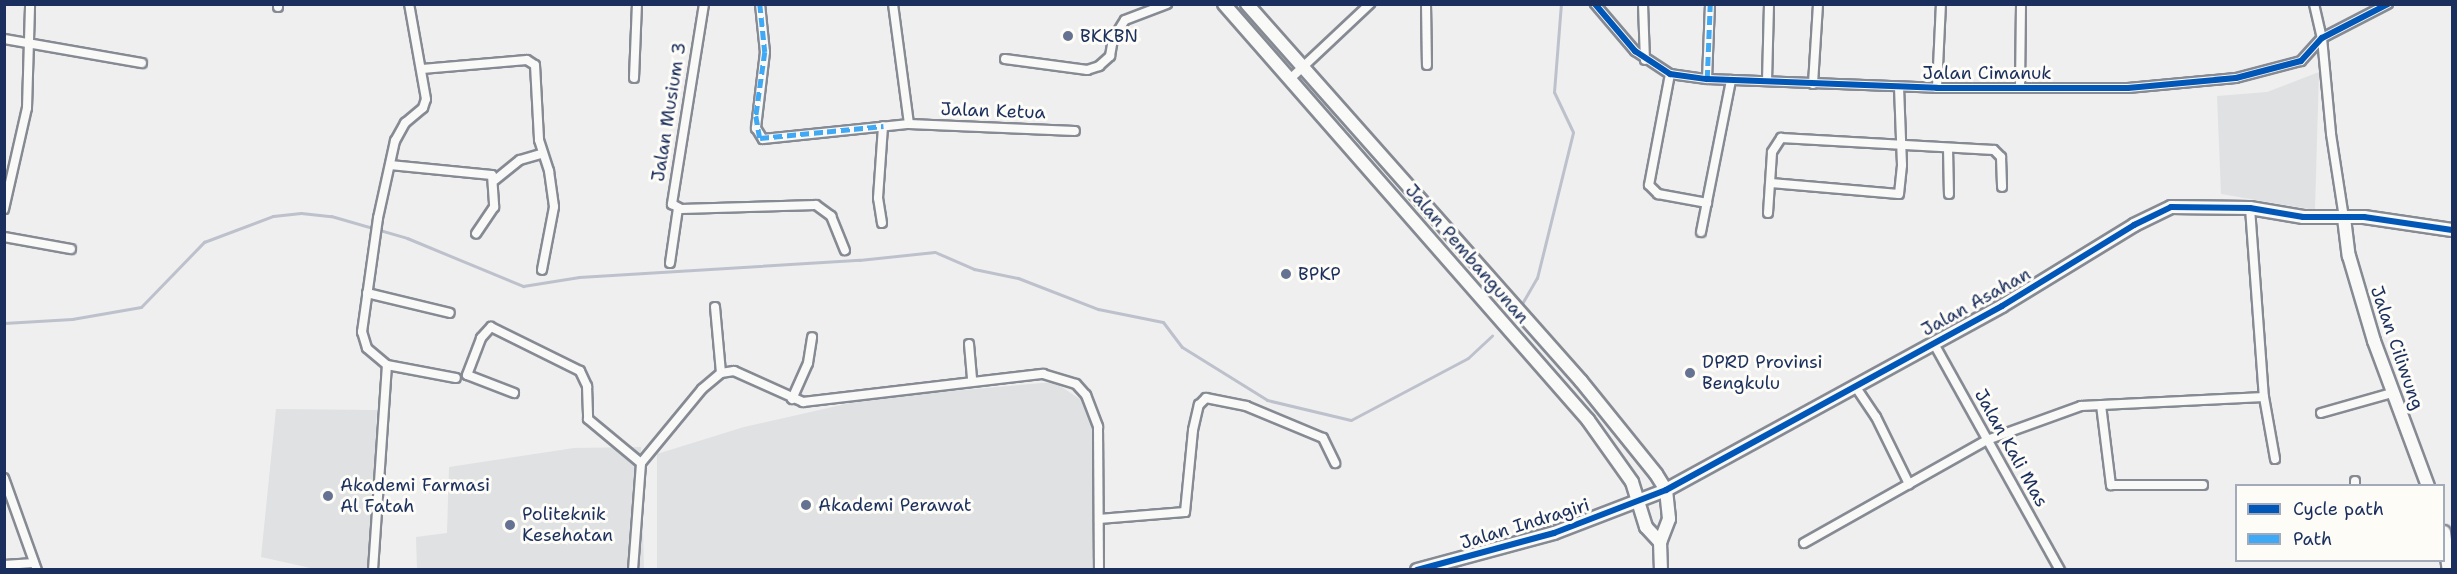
<!DOCTYPE html>
<html>
<head>
<meta charset="utf-8">
<style>
	body { margin:0 }
	#map { position:relative; width:2457px; height:574px; overflow:hidden; background:#efefef; font-family:"Shantell Sans",sans-serif }
	div>[style] { position:absolute }
	.built>* { inset:0; background:#dfe1e2 }
	.stream>* { height:3px; margin:-1.5px; padding:0 1.5px; transform-origin:1.5px; border-radius:1.5px; background:#bdc1cc }
	.roads { filter:drop-shadow(2px 0 #868a93) drop-shadow(-2px 0 #868a93) drop-shadow(0 2px #868a93) drop-shadow(0 -2px #868a93) }
	.street>* { height:8px; margin:-4px; padding:0 4px; transform-origin:4px; border-radius:4px; background:#f9f9f8 }
	.secondary>* { height:12px; margin:-6px; padding:0 6px; transform-origin:6px; border-radius:6px; background:#f9f9f8 }
	.quiet>* { height:4.5px; margin-top:-2.25px; transform-origin:0; background:repeating-linear-gradient(90deg,#3fa9f5 0 9px,transparent 0 13.5px) }
	.cycleway>* { height:6px; margin:-3px; padding:0 3px; transform-origin:3px; border-radius:3px; background:#0057b8 }
	.dots>* { width:16px; height:16px; translate:-50% -50%; box-sizing:border-box; border:3px solid #fdfcf7; border-radius:50% }
	span { translate:-50% -50%; white-space:nowrap; text-align:center; line-height:1.15; -webkit-text-stroke:6px #fdfcf7; paint-order:stroke }
	.poi-label { font-size:18px; color:#1b2f5e }
	.left { translate:0 -50%; text-align:left }
	.street-label { font-size:18px; color:#1b2f5e }
	.frame { position:absolute; inset:0; border:6px solid #1b2f5e; pointer-events:none }
	.legend { position:absolute; left:2235px; top:484px; width:210px; height:78px; box-sizing:border-box; background:#fdfcf7; border:2px solid #a3aaba; margin:0; padding:8px 10px; list-style:none; font-size:18px; color:#1b2f5e }
	.legend li { display:flex; align-items:center; gap:12px; height:30px }
	.legend b { width:30px; border:2px solid #a3aaba }
</style>
</head>
<body>
<div id="map">
	<div class="built">
		<i style="clip-path:polygon(2319px 72px,2315px 210px,2221px 194px,2217px 96px,2267px 92px)"></i>
		<i style="clip-path:polygon(1054px 382px,1095px 409px,1097px 569px,657px 569px,657px 454px,744px 427px,872px 398px)"></i>
		<i style="clip-path:polygon(276px 409px,377px 410px,369px 569px,315px 569px,261px 557px)"></i>
		<i style="clip-path:polygon(641px 447px,644px 569px,417px 569px,416px 537px,447px 533px,449px 467px,574px 448px)"></i>
	</div>
	<div class="stream">
		<i style="left:1520px;top:307px;width:34px;rotate:-60deg"></i>
		<i style="left:1537px;top:278px;width:150px;rotate:-76.1deg"></i>
		<i style="left:1573px;top:132px;width:44px;rotate:-115.4deg"></i>
		<i style="left:1554px;top:92px;width:88px;rotate:-85.5deg"></i>
		<i style="left:4px;top:323px;width:68px;rotate:-3.4deg"></i>
		<i style="left:72px;top:319px;width:70px;rotate:-9.9deg"></i>
		<i style="left:141px;top:307px;width:91px;rotate:-45.9deg"></i>
		<i style="left:204px;top:242px;width:74px;rotate:-20.6deg"></i>
		<i style="left:273px;top:216px;width:28px;rotate:-6deg"></i>
		<i style="left:301px;top:213px;width:30px;rotate:6deg"></i>
		<i style="left:331px;top:216px;width:79px;rotate:16.1deg"></i>
		<i style="left:407px;top:238px;width:126px;rotate:22.5deg"></i>
		<i style="left:523px;top:286px;width:57px;rotate:-9.1deg"></i>
		<i style="left:579px;top:277px;width:281px;rotate:-3.5deg"></i>
		<i style="left:859px;top:260px;width:76px;rotate:-6deg"></i>
		<i style="left:935px;top:252px;width:43px;rotate:23.6deg"></i>
		<i style="left:974px;top:269px;width:45px;rotate:11.6deg"></i>
		<i style="left:1018px;top:278px;width:86px;rotate:21.2deg"></i>
		<i style="left:1098px;top:309px;width:66px;rotate:11.3deg"></i>
		<i style="left:1163px;top:322px;width:31px;rotate:53deg"></i>
		<i style="left:1182px;top:347px;width:100px;rotate:31.9deg"></i>
		<i style="left:1267px;top:400px;width:86px;rotate:13.4deg"></i>
		<i style="left:1351px;top:420px;width:132px;rotate:-27.9deg"></i>
		<i style="left:1468px;top:358px;width:33px;rotate:-43deg"></i>
	</div>
	<div class="roads">
		<div class="street">
			<i style="left:704px;top:4px;width:203px;rotate:99.1deg"></i>
			<i style="left:672px;top:204px;width:10px;rotate:29deg"></i>
			<i style="left:681px;top:209px;width:135px;rotate:-1.7deg"></i>
			<i style="left:816px;top:205px;width:19px;rotate:36deg"></i>
			<i style="left:831px;top:216px;width:37px;rotate:68deg"></i>
			<i style="left:760px;top:4px;width:48px;rotate:84.1deg"></i>
			<i style="left:765px;top:52px;width:77px;rotate:96.8deg"></i>
			<i style="left:756px;top:128px;width:13px;rotate:58deg"></i>
			<i style="left:763px;top:139px;width:147px;rotate:-5.9deg"></i>
			<i style="left:909px;top:124px;width:166px;rotate:2.4deg"></i>
			<i style="left:893px;top:4px;width:121px;rotate:82.4deg"></i>
			<i style="left:1426px;top:4px;width:61px;rotate:89.1deg"></i>
			<i style="left:1595px;top:4px;width:62px;rotate:49.6deg"></i>
			<i style="left:1635px;top:51px;width:42px;rotate:33.3deg"></i>
			<i style="left:1670px;top:74px;width:37px;rotate:8deg"></i>
			<i style="left:1707px;top:79px;width:230px;rotate:2.2deg"></i>
			<i style="left:1937px;top:88px;width:191px"></i>
			<i style="left:2128px;top:88px;width:108px;rotate:-5.3deg"></i>
			<i style="left:2236px;top:78px;width:67px;rotate:-14.7deg"></i>
			<i style="left:2301px;top:61px;width:31px;rotate:-48deg"></i>
			<i style="left:2322px;top:38px;width:74px;rotate:-27.3deg"></i>
			<i style="left:1643px;top:4px;width:56px;rotate:88deg"></i>
			<i style="left:2314px;top:4px;width:35px;rotate:77deg"></i>
			<i style="left:2322px;top:38px;width:96px;rotate:84.6deg"></i>
			<i style="left:2331px;top:134px;width:85px;rotate:81.2deg"></i>
			<i style="left:278px;top:7px;width:3px;rotate:-90deg"></i>
			<i style="left:4px;top:39px;width:140px;rotate:9.9deg"></i>
			<i style="left:1005px;top:59px;width:83px;rotate:7.6deg"></i>
			<i style="left:1087px;top:70px;width:13px;rotate:-18deg"></i>
			<i style="left:1099px;top:66px;width:15px;rotate:-42deg"></i>
			<i style="left:1110px;top:56px;width:17px;rotate:-80deg"></i>
			<i style="left:1113px;top:39px;width:22px;rotate:-58deg"></i>
			<i style="left:1125px;top:20px;width:45px;rotate:-20.9deg"></i>
			<i style="left:422px;top:69px;width:105px;rotate:-4.9deg"></i>
			<i style="left:527px;top:60px;width:9px;rotate:32deg"></i>
			<i style="left:535px;top:65px;width:75px;rotate:86.9deg"></i>
			<i style="left:539px;top:140px;width:33px;rotate:72deg"></i>
			<i style="left:549px;top:171px;width:36px;rotate:82deg"></i>
			<i style="left:554px;top:207px;width:64px;rotate:100.8deg"></i>
			<i style="left:1670px;top:74px;width:113px;rotate:100.7deg"></i>
			<i style="left:1649px;top:185px;width:13px;rotate:45deg"></i>
			<i style="left:1658px;top:194px;width:50px;rotate:10.4deg"></i>
			<i style="left:634px;top:78px;width:74px;rotate:-87.7deg"></i>
			<i style="left:1290px;top:79px;width:110px;rotate:-43.2deg"></i>
			<i style="left:1707px;top:79px;width:75px;rotate:-87.7deg"></i>
			<i style="left:1767px;top:81px;width:77px;rotate:-88.5deg"></i>
			<i style="left:1813px;top:84px;width:80px;rotate:-86.4deg"></i>
			<i style="left:2020px;top:87px;width:83px;rotate:-89.3deg"></i>
			<i style="left:1937px;top:88px;width:84px;rotate:-87.3deg"></i>
			<i style="left:1948px;top:148px;width:46px;rotate:88.8deg"></i>
			<i style="left:390px;top:165px;width:102px;rotate:5.6deg"></i>
			<i style="left:492px;top:175px;width:32px;rotate:86deg"></i>
			<i style="left:494px;top:207px;width:32px;rotate:124deg"></i>
			<i style="left:495px;top:180px;width:32px;rotate:-39deg"></i>
			<i style="left:520px;top:160px;width:22px;rotate:-16deg"></i>
			<i style="left:1771px;top:183px;width:128px;rotate:4.9deg"></i>
			<i style="left:1899px;top:194px;width:29px;rotate:-84deg"></i>
			<i style="left:1902px;top:165px;width:77px;rotate:-92.2deg"></i>
			<i style="left:2250px;top:208px;width:190px;rotate:85.8deg"></i>
			<i style="left:2264px;top:397px;width:63px;rotate:79.9deg"></i>
			<i style="left:4px;top:209px;width:104px;rotate:-77.2deg"></i>
			<i style="left:27px;top:108px;width:104px;rotate:-88.3deg"></i>
			<i style="left:1768px;top:213px;width:61px;rotate:-86.2deg"></i>
			<i style="left:1772px;top:152px;width:17px;rotate:-57deg"></i>
			<i style="left:1781px;top:138px;width:213px;rotate:3.2deg"></i>
			<i style="left:1994px;top:150px;width:10px;rotate:45deg"></i>
			<i style="left:2001px;top:157px;width:30px;rotate:88deg"></i>
			<i style="left:882px;top:223px;width:25px;rotate:-99deg"></i>
			<i style="left:878px;top:198px;width:72px;rotate:-86deg"></i>
			<i style="left:1701px;top:232px;width:155px;rotate:-78.8deg"></i>
			<i style="left:4px;top:237px;width:68px;rotate:10.2deg"></i>
			<i style="left:670px;top:263px;width:56px;rotate:-81.7deg"></i>
			<i style="left:367px;top:293px;width:85px;rotate:13.5deg"></i>
			<i style="left:715px;top:307px;width:66px;rotate:84.8deg"></i>
			<i style="left:1933px;top:342px;width:261px;rotate:60.9deg"></i>
			<i style="left:969px;top:344px;width:36px;rotate:85deg"></i>
			<i style="left:387px;top:365px;width:70px;rotate:10.7deg"></i>
			<i style="left:1855px;top:386px;width:37px;rotate:56deg"></i>
			<i style="left:1876px;top:417px;width:75px;rotate:63.8deg"></i>
			<i style="left:514px;top:393px;width:50px;rotate:-159deg"></i>
			<i style="left:467px;top:375px;width:40px;rotate:-69deg"></i>
			<i style="left:481px;top:338px;width:15px;rotate:-48deg"></i>
			<i style="left:491px;top:327px;width:99px;rotate:26.3deg"></i>
			<i style="left:580px;top:371px;width:17px;rotate:65deg"></i>
			<i style="left:587px;top:386px;width:33px;rotate:88deg"></i>
			<i style="left:588px;top:419px;width:69px;rotate:39.7deg"></i>
			<i style="left:792px;top:399px;width:39px;rotate:-66deg"></i>
			<i style="left:808px;top:363px;width:26px;rotate:-81deg"></i>
			<i style="left:2101px;top:405px;width:81px;rotate:82.9deg"></i>
			<i style="left:2111px;top:485px;width:92px"></i>
			<i style="left:2321px;top:413px;width:74px;rotate:-15.7deg"></i>
			<i style="left:4px;top:478px;width:98px;rotate:70.3deg"></i>
			<i style="left:2355px;top:481px;width:5px;rotate:90deg"></i>
			<i style="left:1099px;top:519px;width:86px;rotate:-4.7deg"></i>
			<i style="left:1185px;top:512px;width:82px;rotate:-84.4deg"></i>
			<i style="left:1193px;top:430px;width:26px;rotate:-77deg"></i>
			<i style="left:1199px;top:405px;width:10px;rotate:-45deg"></i>
			<i style="left:1206px;top:398px;width:41px;rotate:11.3deg"></i>
			<i style="left:1246px;top:406px;width:83px;rotate:22.6deg"></i>
			<i style="left:1323px;top:438px;width:28px;rotate:64deg"></i>
			<i style="left:1804px;top:543px;width:210px;rotate:-29.4deg"></i>
			<i style="left:1987px;top:440px;width:100px;rotate:-19.9deg"></i>
			<i style="left:2081px;top:406px;width:183px;rotate:-2.8deg"></i>
			<i style="left:4px;top:565px;width:30px;rotate:-4deg"></i>
			<i style="left:373px;top:570px;width:205px;rotate:-86.1deg"></i>
			<i style="left:387px;top:365px;width:26px;rotate:-140deg"></i>
			<i style="left:367px;top:348px;width:17px;rotate:-107deg"></i>
			<i style="left:362px;top:332px;width:115px;rotate:-82deg"></i>
			<i style="left:378px;top:218px;width:79px;rotate:-77.6deg"></i>
			<i style="left:395px;top:141px;width:21px;rotate:-61deg"></i>
			<i style="left:405px;top:123px;width:23px;rotate:-40deg"></i>
			<i style="left:423px;top:108px;width:9px;rotate:-72deg"></i>
			<i style="left:426px;top:99px;width:97px;rotate:-100.1deg"></i>
			<i style="left:633px;top:570px;width:107px;rotate:-85.7deg"></i>
			<i style="left:641px;top:463px;width:96px;rotate:-50.5deg"></i>
			<i style="left:702px;top:389px;width:25px;rotate:-40deg"></i>
			<i style="left:721px;top:373px;width:13px;rotate:-9deg"></i>
			<i style="left:734px;top:371px;width:76px;rotate:24.2deg"></i>
			<i style="left:803px;top:402px;width:242px;rotate:-6.7deg"></i>
			<i style="left:1043px;top:374px;width:34px;rotate:17deg"></i>
			<i style="left:1076px;top:384px;width:15px;rotate:48deg"></i>
			<i style="left:1086px;top:395px;width:34px;rotate:69deg"></i>
			<i style="left:1098px;top:427px;width:143px;rotate:89.6deg"></i>
		</div>
		<div class="secondary">
			<i style="left:1224px;top:4px;width:553px;rotate:48.81deg"></i>
			<i style="left:1588px;top:420px;width:76px;rotate:54.6deg"></i>
			<i style="left:1632px;top:482px;width:47px;rotate:72.7deg"></i>
			<i style="left:1646px;top:527px;width:21px;rotate:47deg"></i>
			<i style="left:1247px;top:4px;width:504px;rotate:48.46deg"></i>
			<i style="left:1581px;top:381px;width:119px;rotate:51.1deg"></i>
			<i style="left:1656px;top:474px;width:19px;rotate:58deg"></i>
			<i style="left:1666px;top:490px;width:29px;rotate:84deg"></i>
			<i style="left:1669px;top:519px;width:25px;rotate:111deg"></i>
			<i style="left:1660px;top:542px;width:28px;rotate:88deg"></i>
			<i style="left:2344px;top:218px;width:38px;rotate:83deg"></i>
			<i style="left:2349px;top:256px;width:89px;rotate:73.6deg"></i>
			<i style="left:2374px;top:341px;width:155px;rotate:69.6deg"></i>
			<i style="left:2444px;top:532px;width:38px;rotate:83deg"></i>
			<i style="left:1417px;top:570px;width:142px;rotate:-15.1deg"></i>
			<i style="left:1554px;top:533px;width:120px;rotate:-21deg"></i>
			<i style="left:1666px;top:490px;width:383px;rotate:-28.7deg"></i>
			<i style="left:2002px;top:306px;width:155px;rotate:-31.5deg"></i>
			<i style="left:2134px;top:225px;width:41px;rotate:-25.9deg"></i>
			<i style="left:2171px;top:207px;width:79px;rotate:0.7deg"></i>
			<i style="left:2250px;top:208px;width:54px;rotate:9.6deg"></i>
			<i style="left:2303px;top:217px;width:61px"></i>
			<i style="left:2364px;top:217px;width:89px;rotate:8.4deg"></i>
		</div>
	</div>
	<div class="quiet">
		<i style="left:760px;top:4px;width:48px;rotate:84.1deg"></i>
		<i style="left:765px;top:52px;width:65px;rotate:98deg"></i>
		<i style="left:756px;top:116px;width:22px;rotate:80deg"></i>
		<i style="left:760px;top:138px;width:124px;rotate:-5.6deg"></i>
		<i style="left:1707px;top:79px;width:75px;rotate:-87.7deg"></i>
	</div>
	<div class="cycleway">
		<i style="left:1595px;top:4px;width:62px;rotate:49.6deg"></i>
		<i style="left:1635px;top:51px;width:42px;rotate:33.3deg"></i>
		<i style="left:1670px;top:74px;width:37px;rotate:8deg"></i>
		<i style="left:1707px;top:79px;width:230px;rotate:2.2deg"></i>
		<i style="left:1937px;top:88px;width:191px"></i>
		<i style="left:2128px;top:88px;width:108px;rotate:-5.3deg"></i>
		<i style="left:2236px;top:78px;width:67px;rotate:-14.7deg"></i>
		<i style="left:2301px;top:61px;width:31px;rotate:-48deg"></i>
		<i style="left:2322px;top:38px;width:74px;rotate:-27.3deg"></i>
		<i style="left:1417px;top:570px;width:142px;rotate:-15.1deg"></i>
		<i style="left:1554px;top:533px;width:120px;rotate:-21deg"></i>
		<i style="left:1666px;top:490px;width:383px;rotate:-28.7deg"></i>
		<i style="left:2002px;top:306px;width:155px;rotate:-31.5deg"></i>
		<i style="left:2134px;top:225px;width:41px;rotate:-25.9deg"></i>
		<i style="left:2171px;top:207px;width:79px;rotate:0.7deg"></i>
		<i style="left:2250px;top:208px;width:54px;rotate:9.6deg"></i>
		<i style="left:2303px;top:217px;width:61px"></i>
		<i style="left:2364px;top:217px;width:89px;rotate:8.4deg"></i>
	</div>
	<div class="dots">
		<i style="left:1068px;top:36px;background:#657291"></i>
		<i style="left:1286px;top:274px;background:#657291"></i>
		<i style="left:1690px;top:373px;background:#657291"></i>
		<i style="left:328px;top:496px;background:#657291"></i>
		<i style="left:806px;top:505px;background:#657291"></i>
		<i style="left:510px;top:525px;background:#657291"></i>
	</div>
	<div class="poi-label">
		<span class="left" style="left:1080px;top:36px">BKKBN</span>
		<span class="left" style="left:1298px;top:274px">BPKP</span>
		<span class="left" style="left:1702px;top:373px">DPRD Provinsi<br>Bengkulu</span>
		<span class="left" style="left:340px;top:496px">Akademi Farmasi<br>Al Fatah</span>
		<span class="left" style="left:818px;top:505px">Akademi Perawat</span>
		<span class="left" style="left:522px;top:525px">Politeknik<br>Kesehatan</span>
	</div>
	<div class="street-label">
		<span style="left:1987px;top:73px">Jalan Cimanuk</span>
		<span style="left:993px;top:111px;rotate:2deg">Jalan Ketua</span>
		<span style="left:669px;top:112px;rotate:-81deg">Jalan Musium 3</span>
		<span style="left:1467px;top:254px;rotate:49deg">Jalan Pembangunan</span>
		<span style="left:1976px;top:302px;rotate:-29deg">Jalan Asahan</span>
		<span style="left:2397px;top:348px;rotate:71deg">Jalan Ciliwung</span>
		<span style="left:2011px;top:448px;rotate:61deg">Jalan Kali Mas</span>
		<span style="left:1525px;top:524px;rotate:-17deg">Jalan Indragiri</span>
	</div>
	<div class="frame"></div>
	<ul class="legend">
	<li><b style="height:8px;background:#0057b8"></b>Cycle path</li>
	<li><b style="height:8px;background:#3fa9f5"></b>Path</li>
	</ul>
</div>
</body>
</html>
